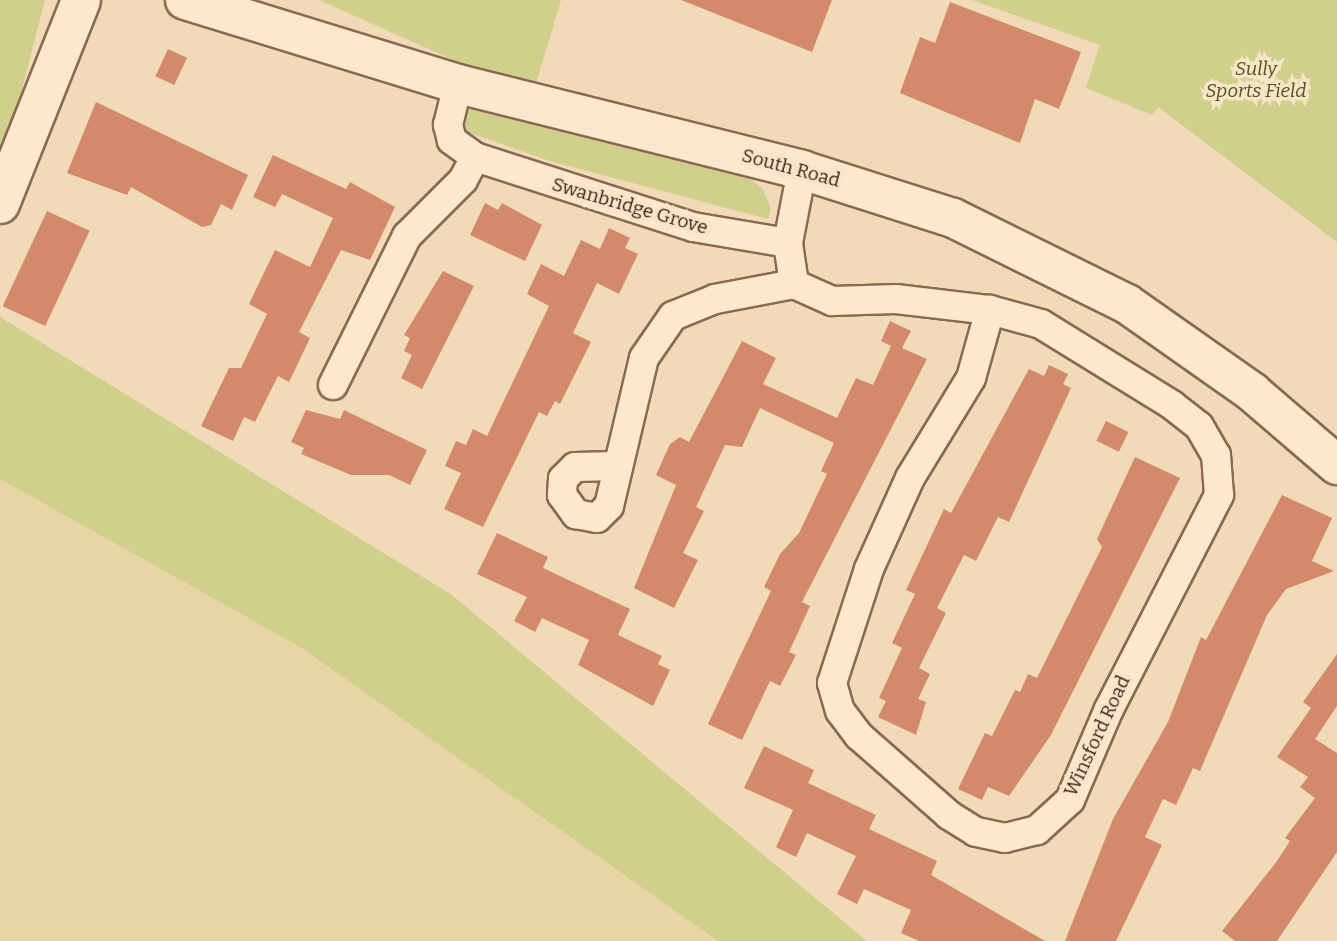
<!DOCTYPE html>
<html>
<head>
<meta charset="utf-8">
<style>
	body { margin:0 }
	#map { position:relative; width:1337px; height:941px; overflow:hidden; background:#f1dab8; font-family:Bitter,serif }
	div>[style] { position:absolute }
	.farmland>* { inset:0; background:#e8d5a5 }
	.green>* { inset:0; background:#d0d08c }
	.building>* { inset:0; background:#d38a6a; transform-origin:0 0 }
	.roads { filter:drop-shadow(2px 0 #896952) drop-shadow(-2px 0 #896952) drop-shadow(0 2px #896952) drop-shadow(0 -2px #896952) }
	.street>* { height:28px; margin:-14px; padding:0 14px; transform-origin:14px; border-radius:14px; background:#fce8cb }
	.secondary>* { height:38px; margin:-19px; padding:0 19px; transform-origin:19px; border-radius:19px; background:#fce8cb }
	span { translate:-50% -50%; white-space:nowrap; text-align:center; line-height:1.15; -webkit-text-stroke:7px #f8e5c8; paint-order:stroke }
	.park-label { font-size:19px; color:#4d541d; font-style:italic }
	.street-label { font-size:19px; color:#362319 }
</style>
</head>
<body>
<div id="map">
	<div class="farmland">
		<i style="clip-path:polygon(0 479px,300px 647px,718px 941px,0 941px)"></i>
	</div>
	<div class="green">
		<i style="clip-path:polygon(0 0,45px 0,3px 162px,0 161px)"></i>
		<i style="clip-path:polygon(319px 0,561px 0,536px 84px,462px 64px)"></i>
		<i style="clip-path:polygon(972px 0,1337px 0,1337px 242px,1158px 107px,1152px 115px,1086px 88px,1100px 45px)"></i>
		<i style="clip-path:polygon(477px 105px,745px 175px,762px 188px,771px 208px,768px 219px,550px 161px,464px 131px,465px 113px)"></i>
		<i style="clip-path:polygon(0 317px,452px 595px,867px 941px,718px 941px,300px 647px,0 479px)"></i>
	</div>
	<div class="building">
		<i style="clip-path:polygon(681px 0,832px 0,812px 52px)"></i>
		<i style="clip-path:polygon(950px 2px,1081px 52px,1059px 109px,1035px 99px,1020px 143px,900px 93px,920px 37px,935px 43px)"></i>
		<i style="left:168px;top:49px;width:21px;height:30px;rotate:25deg"></i>
		<i style="clip-path:polygon(96px 102px,248px 175px,232px 210px,221px 204px,211px 225px,202px 227px,131px 187px,127px 195px,67px 173px)"></i>
		<i style="clip-path:polygon(273px 155px,346px 189px,350px 182px,395px 207px,370px 260px,341px 250px,299px 332px,310px 338px,289px 382px,278px 376px,255px 422px,244px 417px,233px 441px,201px 426px,229px 368px,241px 368px,267px 314px,249px 304px,275px 250px,310px 267px,333px 218px,282px 194px,275px 207px,253px 197px)"></i>
		<i style="clip-path:polygon(485px 203px,498px 210px,502px 203px,542px 225px,525px 261px,470px 235px)"></i>
		<i style="left:47px;top:211px;width:47px;height:105px;rotate:25deg"></i>
		<i style="clip-path:polygon(609px 228px,630px 238px,625px 248px,638px 254px,619px 294px,597px 283px,573px 333px,591px 342px,560px 404px,555px 401px,547px 416px,539px 412px,483px 527px,444px 509px,461px 473px,445px 466px,456px 441px,466px 445px,473px 429px,487px 436px,549px 306px,527px 294px,541px 264px,564px 276px,581px 240px,600px 249px)"></i>
		<i style="clip-path:polygon(443px 271px,474px 286px,422px 389px,401px 378px,412px 355px,404px 351px,410px 338px,404px 335px)"></i>
		<i style="clip-path:polygon(890px 321px,911px 331px,902px 348px,927px 359px,802px 602px,810px 606px,789px 652px,796px 655px,780px 686px,770px 681px,742px 740px,708px 724px,771px 591px,764px 587px,780px 554px,799px 533px,827px 474px,821px 471px,834px 443px,760px 408px,742px 447px,725px 445px,696px 507px,704px 511px,683px 553px,698px 560px,674px 608px,634px 588px,676px 485px,656px 475px,670px 444px,680px 437px,689px 442px,742px 341px,776px 358px,763px 384px,837px 418px,856px 378px,873px 385px,891px 346px,881px 341px)"></i>
		<i style="clip-path:polygon(1049px 365px,1068px 374px,1063px 384px,1071px 388px,1009px 522px,998px 517px,976px 561px,964px 555px,937px 608px,946px 613px,919px 668px,930px 674px,918px 699px,926px 702px,916px 735px,878px 717px,886px 701px,879px 698px,902px 648px,892px 643px,915px 594px,906px 590px,944px 509px,951px 513px,1029px 369px,1044px 376px)"></i>
		<i style="clip-path:polygon(306px 410px,340px 419px,344px 410px,427px 450px,410px 485px,389px 475px,351px 475px,301px 454px,304px 448px,291px 442px)"></i>
		<i style="left:1106px;top:421px;width:25px;height:22px;rotate:26deg"></i>
		<i style="clip-path:polygon(1135px 457px,1180px 478px,1051px 735px,1009px 796px,988px 787px,982px 800px,958px 789px,985px 733px,992px 736px,1015px 690px,1020px 692px,1028px 674px,1037px 678px,1102px 547px,1097px 539px)"></i>
		<i style="clip-path:polygon(1282px 495px,1332px 518px,1312px 561px,1334px 571px,1286px 589px,1267px 615px,1200px 771px,1193px 768px,1176px 805px,1163px 799px,1145px 837px,1162px 845px,1116px 941px,1065px 941px,1113px 819px,1168px 722px,1201px 637px,1206px 640px)"></i>
		<i style="clip-path:polygon(497px 533px,548px 557px,543px 568px,630px 609px,618px 635px,662px 656px,658px 664px,670px 670px,653px 706px,578px 665px,589px 640px,542px 618px,535px 632px,514px 621px,527px 597px,477px 574px)"></i>
		<i style="clip-path:polygon(1337px 654px,1337px 706px,1315px 739px,1337px 753px,1337px 852px,1277px 941px,1235px 941px,1222px 931px,1277px 861px,1290px 841px,1285px 838px,1315px 798px,1300px 787px,1308px 777px,1277px 757px,1311px 708px,1303px 702px)"></i>
		<i style="clip-path:polygon(764px 746px,814px 770px,808px 783px,876px 815px,869px 829px,937px 861px,931px 875px,1045px 941px,919px 941px,901px 933px,911px 910px,864px 889px,857px 904px,837px 894px,856px 856px,807px 833px,796px 857px,776px 847px,793px 810px,744px 788px)"></i>
	</div>
	<div class="roads">
		<div class="street">
			<i style="left:475px;top:157px;width:229px;rotate:17.8deg"></i>
			<i style="left:693px;top:227px;width:96px;rotate:9.6deg"></i>
			<i style="left:802px;top:170px;width:74px;rotate:100.9deg"></i>
			<i style="left:788px;top:243px;width:41px;rotate:81.7deg"></i>
			<i style="left:794px;top:284px;width:42px;rotate:24.1deg"></i>
			<i style="left:832px;top:301px;width:64px;rotate:-1.8deg"></i>
			<i style="left:896px;top:299px;width:95px;rotate:6.7deg"></i>
			<i style="left:990px;top:310px;width:53px;rotate:15.4deg"></i>
			<i style="left:1041px;top:324px;width:154px;rotate:31.7deg"></i>
			<i style="left:1172px;top:405px;width:34px;rotate:38deg"></i>
			<i style="left:1199px;top:426px;width:34px;rotate:60deg"></i>
			<i style="left:1216px;top:455px;width:40px;rotate:85.7deg"></i>
			<i style="left:1219px;top:495px;width:241px;rotate:117.2deg"></i>
			<i style="left:1109px;top:709px;width:99px;rotate:113.2deg"></i>
			<i style="left:1070px;top:800px;width:45px;rotate:137.7deg"></i>
			<i style="left:1037px;top:830px;width:33px;rotate:166deg"></i>
			<i style="left:1005px;top:838px;width:30px;rotate:-168deg"></i>
			<i style="left:976px;top:832px;width:32px;rotate:-148deg"></i>
			<i style="left:949px;top:815px;width:120px;rotate:-138.7deg"></i>
			<i style="left:859px;top:736px;width:31px;rotate:-127deg"></i>
			<i style="left:840px;top:711px;width:29px;rotate:-106deg"></i>
			<i style="left:832px;top:683px;width:120px;rotate:-72deg"></i>
			<i style="left:869px;top:569px;width:100px;rotate:-65.7deg"></i>
			<i style="left:910px;top:478px;width:117px;rotate:-58.6deg"></i>
			<i style="left:971px;top:378px;width:71px;rotate:-74.4deg"></i>
			<i style="left:333px;top:385px;width:166px;rotate:-63.6deg"></i>
			<i style="left:407px;top:236px;width:79px;rotate:-45deg"></i>
			<i style="left:463px;top:180px;width:26px;rotate:-62deg"></i>
			<i style="left:475px;top:157px;width:29px;rotate:-144deg"></i>
			<i style="left:452px;top:140px;width:16px;rotate:-105deg"></i>
			<i style="left:448px;top:125px;width:42px;rotate:-76.3deg"></i>
			<i style="left:617px;top:466px;width:42px;rotate:178.6deg"></i>
			<i style="left:575px;top:467px;width:17px;rotate:135deg"></i>
			<i style="left:563px;top:479px;width:16px;rotate:94deg"></i>
			<i style="left:562px;top:495px;width:24px;rotate:54deg"></i>
			<i style="left:576px;top:514px;width:21px;rotate:11deg"></i>
			<i style="left:597px;top:518px;width:17px;rotate:-45deg"></i>
			<i style="left:609px;top:506px;width:152px;rotate:-76.7deg"></i>
			<i style="left:644px;top:358px;width:51px;rotate:-55.4deg"></i>
			<i style="left:673px;top:316px;width:45px;rotate:-22deg"></i>
			<i style="left:715px;top:299px;width:80px;rotate:-10.8deg"></i>
		</div>
		<div class="secondary">
			<i style="left:185px;top:0;width:286px;rotate:17.1deg"></i>
			<i style="left:458px;top:84px;width:355px;rotate:14deg"></i>
			<i style="left:802px;top:170px;width:158px;rotate:17.6deg"></i>
			<i style="left:953px;top:218px;width:194px;rotate:26.3deg"></i>
			<i style="left:1127px;top:304px;width:153px;rotate:35.1deg"></i>
			<i style="left:1252px;top:392px;width:112px;rotate:40.7deg"></i>
			<i style="left:0;top:204px;width:219px;rotate:-68.3deg"></i>
		</div>
	</div>
	<div class="park-label">
		<span style="left:1256px;top:80px">Sully<br>Sports Field</span>
	</div>
	<div class="street-label">
		<span style="left:791px;top:168px;rotate:15deg">South Road</span>
		<span style="left:630px;top:206px;rotate:16deg">Swanbridge Grove</span>
		<span style="left:1097px;top:736px;rotate:-65deg">Winsford Road</span>
	</div>
</div>
</body>
</html>
